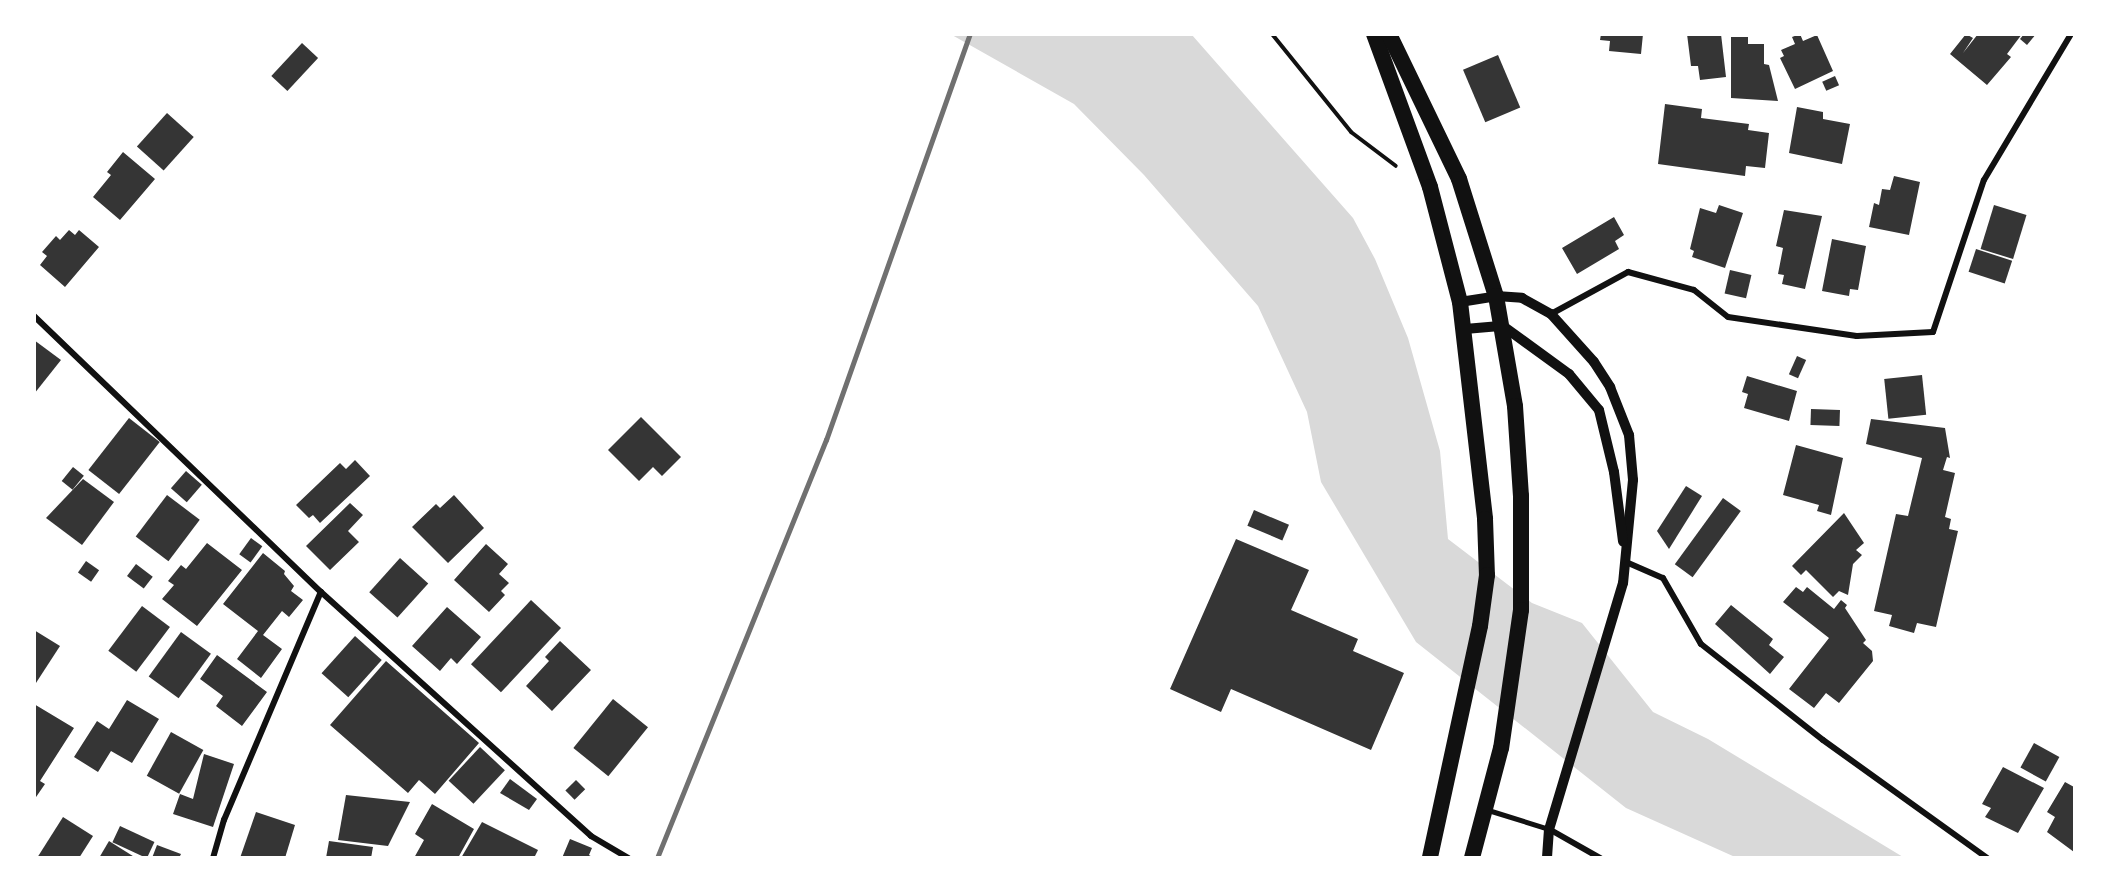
<!DOCTYPE html>
<html>
<head>
<meta charset="utf-8">
<style>
	body { margin:0 }
	#map { position:relative; width:2109px; height:892px; overflow:hidden; background:#fff; font-family:"Fira Sans Condensed",sans-serif }
	div>[style] { position:absolute }
	.water>* { inset:0; background:#d9d9d9 }
	.building>* { inset:0; background:#353535; transform-origin:0 0 }
	.path>* { height:4px; margin:-2px; padding:0 2px; transform-origin:2px; border-radius:2px; background:#111 }
	.pedestrian>* { height:5px; margin:-2.5px; padding:0 2.5px; transform-origin:2.5px; border-radius:2.5px; background:#111 }
	.minor>* { height:6px; margin:-3px; padding:0 3px; transform-origin:3px; border-radius:3px; background:#111 }
	.tertiary>* { height:10px; margin:-5px; padding:0 5px; transform-origin:5px; border-radius:5px; background:#111 }
	.trunk>* { height:16px; margin:-8px; padding:0 8px; transform-origin:8px; border-radius:8px; background:#111 }
	.rail>* { height:4.5px; margin:-2.25px; padding:0 2.25px; transform-origin:2.25px; border-radius:2.25px; background:#707070 }
	span { translate:-50% -50%; white-space:nowrap; text-align:center; line-height:1.15; -webkit-text-stroke:6px #fff; paint-order:stroke }
	.frame { position:absolute; inset:0; border:36px solid #fff; pointer-events:none }
</style>
</head>
<body>
<div id="map">
	<div class="water">
		<i style="clip-path:polygon(952px 35px,1192px 35px,1353px 218px,1375px 259px,1408px 338px,1440px 451px,1448px 539px,1532px 603px,1582px 623px,1653px 712px,1708px 739px,1903px 857px,1735px 857px,1626px 808px,1416px 642px,1321px 482px,1307px 412px,1258px 306px,1144px 175px,1074px 104px)"></i>
	</div>
	<div class="building">
		<i style="clip-path:polygon(1601px 34px,1643px 34px,1641px 54px,1609px 51px,1610px 41px,1600px 40px)"></i>
		<i style="clip-path:polygon(1687px 34px,1721px 34px,1726px 77px,1700px 80px,1698px 66px,1691px 66px)"></i>
		<i style="clip-path:polygon(1800px 34px,1803px 41px,1817px 35px,1833px 71px,1795px 89px,1780px 58px,1784px 56px,1781px 50px,1795px 44px,1792px 37px)"></i>
		<i style="clip-path:polygon(1966px 34px,1973px 38px,1963px 53px,1978px 34px,2022px 34px,2007px 54px,2011px 57px,1987px 85px,1950px 54px)"></i>
		<i style="clip-path:polygon(2024px 34px,2036px 34px,2027px 45px,2020px 39px)"></i>
		<i style="clip-path:polygon(1731px 37px,1748px 37px,1748px 44px,1764px 44px,1764px 64px,1769px 65px,1778px 101px,1731px 98px)"></i>
		<i style="left:302px;top:43px;width:22px;height:45px;rotate:43deg"></i>
		<i style="left:1498px;top:55px;width:57px;height:38px;rotate:67deg"></i>
		<i style="left:1835px;top:76px;width:10px;height:14px;rotate:66deg"></i>
		<i style="clip-path:polygon(1665px 104px,1702px 109px,1701px 118px,1749px 124px,1748px 130px,1769px 133px,1765px 168px,1746px 166px,1745px 176px,1658px 164px)"></i>
		<i style="clip-path:polygon(1797px 107px,1823px 112px,1823px 119px,1850px 124px,1842px 164px,1789px 153px)"></i>
		<i style="left:167px;top:113px;width:36px;height:45px;rotate:42deg"></i>
		<i style="clip-path:polygon(123px 152px,155px 179px,120px 220px,93px 197px,111px 175px,107px 172px)"></i>
		<i style="clip-path:polygon(1894px 176px,1920px 182px,1909px 235px,1869px 227px,1874px 203px,1879px 205px,1882px 189px,1890px 190px)"></i>
		<i style="clip-path:polygon(1719px 205px,1743px 213px,1725px 268px,1692px 257px,1694px 251px,1690px 249px,1700px 208px,1716px 213px)"></i>
		<i style="left:1994px;top:205px;width:34px;height:46px;rotate:17deg"></i>
		<i style="clip-path:polygon(1784px 210px,1822px 216px,1805px 289px,1782px 284px,1784px 275px,1778px 274px,1783px 248px,1776px 246px)"></i>
		<i style="clip-path:polygon(1614px 217px,1624px 235px,1615px 241px,1619px 249px,1577px 274px,1562px 248px)"></i>
		<i style="clip-path:polygon(69px 230px,75px 235px,79px 230px,99px 247px,65px 287px,40px 265px,47px 256px,42px 252px,56px 236px,60px 240px)"></i>
		<i style="clip-path:polygon(1832px 239px,1866px 246px,1858px 290px,1850px 289px,1849px 296px,1822px 291px)"></i>
		<i style="left:1976px;top:249px;width:38px;height:24px;rotate:18deg"></i>
		<i style="left:1730px;top:270px;width:22px;height:24px;rotate:13deg"></i>
		<i style="clip-path:polygon(34px 340px,61px 360px,34px 394px)"></i>
		<i style="left:1797px;top:356px;width:10px;height:20px;rotate:24deg"></i>
		<i style="left:1922px;top:375px;width:40px;height:38px;rotate:84deg"></i>
		<i style="clip-path:polygon(1747px 376px,1797px 391px,1789px 421px,1744px 408px,1748px 394px,1742px 392px)"></i>
		<i style="left:1811px;top:409px;width:29px;height:16px;rotate:2deg"></i>
		<i style="clip-path:polygon(641px 417px,681px 457px,662px 476px,653px 467px,639px 481px,608px 450px)"></i>
		<i style="left:129px;top:418px;width:39px;height:66px;rotate:38deg"></i>
		<i style="clip-path:polygon(1871px 419px,1945px 428px,1950px 458px,1947px 457px,1943px 470px,1955px 473px,1945px 517px,1951px 519px,1949px 529px,1958px 531px,1936px 627px,1917px 623px,1914px 633px,1889px 626px,1892px 615px,1874px 611px,1896px 514px,1908px 516px,1922px 458px,1866px 444px)"></i>
		<i style="clip-path:polygon(1796px 445px,1843px 458px,1831px 515px,1817px 511px,1819px 505px,1783px 495px)"></i>
		<i style="clip-path:polygon(355px 460px,370px 476px,320px 523px,313px 515px,309px 518px,296px 505px,340px 463px,346px 469px)"></i>
		<i style="left:73px;top:467px;width:14px;height:18px;rotate:39deg"></i>
		<i style="left:186px;top:471px;width:21px;height:23px;rotate:41deg"></i>
		<i style="clip-path:polygon(83px 479px,114px 502px,82px 545px,46px 518px)"></i>
		<i style="clip-path:polygon(1686px 486px,1702px 496px,1669px 549px,1657px 531px)"></i>
		<i style="left:167px;top:495px;width:41px;height:52px;rotate:37deg"></i>
		<i style="clip-path:polygon(454px 495px,484px 528px,448px 563px,412px 527px,436px 504px,440px 508px)"></i>
		<i style="left:1723px;top:498px;width:22px;height:82px;rotate:36deg"></i>
		<i style="clip-path:polygon(350px 503px,363px 515px,348px 531px,359px 542px,330px 570px,306px 546px)"></i>
		<i style="left:1254px;top:510px;width:38px;height:17px;rotate:23deg"></i>
		<i style="clip-path:polygon(1844px 513px,1864px 543px,1856px 550px,1862px 555px,1853px 564px,1848px 595px,1839px 591px,1833px 597px,1806px 570px,1801px 575px,1792px 566px)"></i>
		<i style="left:251px;top:538px;width:14px;height:20px;rotate:36deg"></i>
		<i style="clip-path:polygon(1236px 539px,1309px 570px,1291px 610px,1358px 639px,1353px 651px,1404px 673px,1371px 750px,1231px 689px,1221px 712px,1170px 689px)"></i>
		<i style="clip-path:polygon(207px 543px,242px 570px,197px 626px,162px 599px,174px 585px,168px 581px,181px 565px,186px 569px)"></i>
		<i style="clip-path:polygon(486px 544px,508px 564px,499px 574px,509px 583px,501px 591px,505px 595px,489px 612px,454px 580px)"></i>
		<i style="clip-path:polygon(263px 553px,285px 571px,284px 574px,294px 586px,291px 591px,303px 600px,289px 617px,282px 611px,263px 635px,282px 649px,261px 678px,237px 659px,258px 631px,223px 604px)"></i>
		<i style="left:400px;top:558px;width:38px;height:46px;rotate:42deg"></i>
		<i style="left:86px;top:561px;width:16px;height:14px;rotate:35deg"></i>
		<i style="left:136px;top:564px;width:21px;height:15px;rotate:37deg"></i>
		<i style="clip-path:polygon(1796px 587px,1803px 592px,1807px 587px,1834px 609px,1841px 600px,1847px 605px,1845px 608px,1866px 640px,1863px 643px,1872px 651px,1873px 661px,1839px 703px,1826px 693px,1814px 708px,1789px 689px,1829px 638px,1783px 602px)"></i>
		<i style="left:531px;top:600px;width:41px;height:88px;rotate:43deg"></i>
		<i style="clip-path:polygon(1731px 605px,1773px 639px,1769px 645px,1784px 657px,1770px 674px,1715px 624px)"></i>
		<i style="left:142px;top:606px;width:35px;height:56px;rotate:37deg"></i>
		<i style="clip-path:polygon(447px 607px,481px 637px,457px 664px,451px 658px,440px 671px,412px 646px)"></i>
		<i style="clip-path:polygon(34px 630px,60px 646px,34px 686px)"></i>
		<i style="left:181px;top:632px;width:37px;height:55px;rotate:36deg"></i>
		<i style="left:355px;top:636px;width:36px;height:50px;rotate:42deg"></i>
		<i style="clip-path:polygon(560px 641px,591px 670px,552px 711px,526px 686px,549px 661px,545px 657px)"></i>
		<i style="clip-path:polygon(217px 655px,267px 692px,242px 726px,216px 706px,223px 696px,200px 679px)"></i>
		<i style="clip-path:polygon(386px 661px,479px 743px,435px 794px,419px 780px,408px 793px,330px 725px)"></i>
		<i style="left:613px;top:699px;width:45px;height:63px;rotate:39deg"></i>
		<i style="clip-path:polygon(127px 700px,159px 719px,132px 763px,111px 751px,98px 772px,74px 757px,97px 721px,109px 729px)"></i>
		<i style="clip-path:polygon(34px 704px,74px 728px,40px 781px,45px 784px,34px 800px)"></i>
		<i style="left:171px;top:732px;width:37px;height:50px;rotate:29deg"></i>
		<i style="left:2034px;top:743px;width:29px;height:28px;rotate:29deg"></i>
		<i style="left:480px;top:747px;width:34px;height:46px;rotate:43deg"></i>
		<i style="clip-path:polygon(204px 754px,234px 764px,213px 827px,173px 814px,180px 794px,193px 799px)"></i>
		<i style="clip-path:polygon(2003px 767px,2044px 788px,2018px 833px,1985px 817px,1991px 808px,1982px 804px)"></i>
		<i style="clip-path:polygon(510px 779px,537px 799px,529px 810px,500px 793px)"></i>
		<i style="left:576px;top:780px;width:13px;height:15px;rotate:45deg"></i>
		<i style="clip-path:polygon(2065px 782px,2074px 787px,2074px 852px,2047px 832px,2055px 817px,2047px 812px)"></i>
		<i style="clip-path:polygon(346px 795px,410px 802px,388px 846px,338px 840px)"></i>
		<i style="clip-path:polygon(432px 804px,474px 829px,458px 858px,414px 858px,424px 840px,415px 834px)"></i>
		<i style="clip-path:polygon(256px 812px,295px 825px,285px 858px,240px 858px)"></i>
		<i style="clip-path:polygon(63px 817px,93px 836px,79px 858px,37px 858px)"></i>
		<i style="clip-path:polygon(482px 822px,538px 850px,534px 858px,461px 858px)"></i>
		<i style="left:120px;top:826px;width:38px;height:18px;rotate:25deg"></i>
		<i style="clip-path:polygon(570px 839px,592px 848px,589px 855px,594px 858px,562px 858px)"></i>
		<i style="clip-path:polygon(109px 841px,136px 858px,99px 858px)"></i>
		<i style="clip-path:polygon(329px 841px,373px 847px,371px 858px,326px 858px)"></i>
		<i style="clip-path:polygon(157px 845px,181px 854px,179px 858px,152px 858px)"></i>
	</div>
	<div class="path">
		<i style="left:1272px;top:34px;width:126px;rotate:51.1deg"></i>
		<i style="left:1351px;top:132px;width:56px;rotate:37.1deg"></i>
	</div>
	<div class="pedestrian">
		<i style="left:1488px;top:810px;width:64px;rotate:17.3deg"></i>
	</div>
	<div class="minor">
		<i style="left:1551px;top:314px;width:88px;rotate:-28.6deg"></i>
		<i style="left:1628px;top:272px;width:68px;rotate:15.3deg"></i>
		<i style="left:1694px;top:290px;width:43px;rotate:38.5deg"></i>
		<i style="left:1728px;top:317px;width:130px;rotate:8.4deg"></i>
		<i style="left:1857px;top:336px;width:76px;rotate:-3deg"></i>
		<i style="left:1933px;top:332px;width:160px;rotate:-71.5deg"></i>
		<i style="left:1984px;top:180px;width:170px;rotate:-59.2deg"></i>
		<i style="left:34px;top:316px;width:398px;rotate:43.9deg"></i>
		<i style="left:321px;top:592px;width:364px;rotate:42.1deg"></i>
		<i style="left:591px;top:836px;width:43px;rotate:30.7deg"></i>
		<i style="left:1626px;top:562px;width:40px;rotate:23.4deg"></i>
		<i style="left:1663px;top:578px;width:76px;rotate:60.1deg"></i>
		<i style="left:1701px;top:644px;width:155px;rotate:38.2deg"></i>
		<i style="left:1823px;top:740px;width:202px;rotate:35.7deg"></i>
		<i style="left:1549px;top:829px;width:59px;rotate:29.6deg"></i>
		<i style="left:213px;top:858px;width:40px;rotate:-74deg"></i>
		<i style="left:224px;top:820px;width:248px;rotate:-67deg"></i>
	</div>
	<div class="tertiary">
		<i style="left:1460px;top:302px;width:36px;rotate:-9deg"></i>
		<i style="left:1496px;top:296px;width:26px;rotate:4deg"></i>
		<i style="left:1522px;top:298px;width:33px;rotate:29deg"></i>
		<i style="left:1551px;top:314px;width:64px;rotate:48.1deg"></i>
		<i style="left:1594px;top:362px;width:30px;rotate:57deg"></i>
		<i style="left:1610px;top:387px;width:52px;rotate:68.4deg"></i>
		<i style="left:1629px;top:435px;width:45px;rotate:84.9deg"></i>
		<i style="left:1633px;top:480px;width:103px;rotate:95.5deg"></i>
		<i style="left:1623px;top:583px;width:257px;rotate:106.7deg"></i>
		<i style="left:1549px;top:829px;width:29px;rotate:94deg"></i>
		<i style="left:1465px;top:329px;width:38px;rotate:-5deg"></i>
		<i style="left:1503px;top:326px;width:82px;rotate:36deg"></i>
		<i style="left:1569px;top:374px;width:47px;rotate:50.2deg"></i>
		<i style="left:1599px;top:410px;width:64px;rotate:76.4deg"></i>
		<i style="left:1614px;top:472px;width:70px;rotate:82.6deg"></i>
	</div>
	<div class="trunk">
		<i style="left:1374px;top:34px;width:163px;rotate:69.9deg"></i>
		<i style="left:1430px;top:187px;width:119px;rotate:75.4deg"></i>
		<i style="left:1460px;top:302px;width:218px;rotate:83.4deg"></i>
		<i style="left:1485px;top:519px;width:56px;rotate:88deg"></i>
		<i style="left:1487px;top:575px;width:51px;rotate:97.8deg"></i>
		<i style="left:1480px;top:626px;width:237px;rotate:102.2deg"></i>
		<i style="left:1389px;top:34px;width:161px;rotate:64.2deg"></i>
		<i style="left:1459px;top:179px;width:123px;rotate:72.5deg"></i>
		<i style="left:1496px;top:296px;width:112px;rotate:80.2deg"></i>
		<i style="left:1515px;top:406px;width:90px;rotate:86.2deg"></i>
		<i style="left:1521px;top:496px;width:114px;rotate:90deg"></i>
		<i style="left:1521px;top:610px;width:139px;rotate:98.2deg"></i>
		<i style="left:1501px;top:748px;width:114px;rotate:104.8deg"></i>
	</div>
	<div class="rail">
		<i style="left:657px;top:858px;width:451px;rotate:-68deg"></i>
		<i style="left:826px;top:440px;width:431px;rotate:-70.5deg"></i>
	</div>
	<div class="frame"></div>
</div>
</body>
</html>
